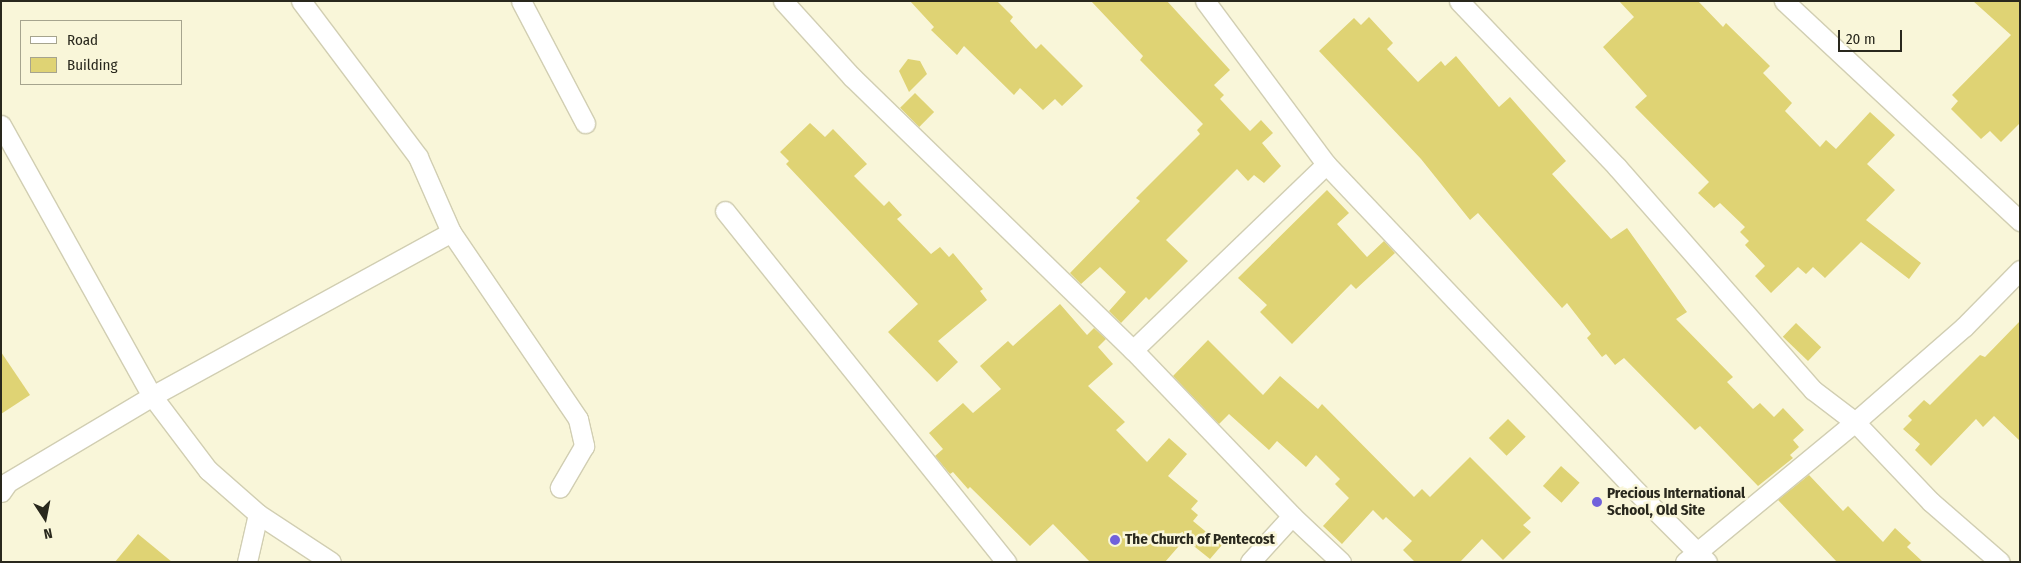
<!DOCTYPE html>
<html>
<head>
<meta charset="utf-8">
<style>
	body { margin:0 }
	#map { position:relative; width:2021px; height:563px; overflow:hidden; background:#f9f6d9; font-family:"Fira Sans Condensed",sans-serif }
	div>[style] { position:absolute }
	.building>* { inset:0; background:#dfd374; transform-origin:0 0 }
	.roads { filter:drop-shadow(1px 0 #d1ceb2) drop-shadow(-1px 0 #d1ceb2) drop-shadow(0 1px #d1ceb2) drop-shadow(0 -1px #d1ceb2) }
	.street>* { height:19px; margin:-9.5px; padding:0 9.5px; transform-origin:9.5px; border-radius:9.5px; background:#fff }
	.dots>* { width:14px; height:14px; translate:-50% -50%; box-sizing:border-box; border:2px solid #f9f6d9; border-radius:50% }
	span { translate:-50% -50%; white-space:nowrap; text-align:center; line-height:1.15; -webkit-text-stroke:5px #f9f6d9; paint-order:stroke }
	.poi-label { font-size:15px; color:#29281d; font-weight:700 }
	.left { translate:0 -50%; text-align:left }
	.frame { position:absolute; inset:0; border:2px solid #29281d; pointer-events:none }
	.legend { position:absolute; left:20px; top:20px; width:162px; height:65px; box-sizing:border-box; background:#f9f6d9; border:1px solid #a6a48e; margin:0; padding:6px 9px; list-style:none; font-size:15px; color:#29281d }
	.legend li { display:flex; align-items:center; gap:10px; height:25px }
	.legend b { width:25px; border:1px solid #a6a48e }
	.north { position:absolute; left:20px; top:493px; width:50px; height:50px; -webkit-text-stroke:4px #f9f6d9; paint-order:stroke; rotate:169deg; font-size:14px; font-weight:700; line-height:20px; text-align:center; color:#29281d }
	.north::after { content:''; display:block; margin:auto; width:18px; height:22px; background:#29281d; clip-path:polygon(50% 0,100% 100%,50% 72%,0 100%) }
	.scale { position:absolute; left:1838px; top:30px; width:64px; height:22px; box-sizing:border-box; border:2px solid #29281d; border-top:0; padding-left:6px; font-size:15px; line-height:18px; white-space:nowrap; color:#29281d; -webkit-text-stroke:4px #f9f6d9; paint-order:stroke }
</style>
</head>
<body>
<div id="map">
	<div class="building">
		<i style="clip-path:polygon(910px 1px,997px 1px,1013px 17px,1010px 21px,1036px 49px,1041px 44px,1083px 86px,1062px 106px,1055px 99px,1043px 110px,1020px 88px,1014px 95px,964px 46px,957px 55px,931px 30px,934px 27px)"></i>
		<i style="clip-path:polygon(1091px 1px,1167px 1px,1230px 70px,1214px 85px,1224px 95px,1220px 99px,1250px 131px,1261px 120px,1273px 133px,1262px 143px,1281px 166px,1264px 183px,1254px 175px,1248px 181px,1237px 169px,1166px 240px,1188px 261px,1149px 300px,1146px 297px,1121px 323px,1109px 311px,1126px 292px,1100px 267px,1081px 284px,1070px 273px,1140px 201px,1136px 198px,1200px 134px,1197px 130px,1203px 124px,1140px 60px,1143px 56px)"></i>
		<i style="clip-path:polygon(1619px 1px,1698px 1px,1723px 27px,1726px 23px,1770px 66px,1763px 73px,1792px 103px,1785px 111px,1820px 147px,1826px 140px,1836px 149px,1870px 112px,1895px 135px,1867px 164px,1895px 190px,1866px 220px,1921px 263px,1909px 279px,1861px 242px,1825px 278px,1813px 267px,1806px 274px,1798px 267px,1771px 293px,1755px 276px,1765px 266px,1745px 245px,1749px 241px,1740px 232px,1745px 227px,1720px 203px,1714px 208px,1698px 193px,1709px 182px,1635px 107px,1647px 96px,1603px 47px,1634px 17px)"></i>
		<i style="clip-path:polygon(1973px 1px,2020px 1px,2020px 123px,2001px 142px,1990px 131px,1981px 139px,1951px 109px,1958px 101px,1952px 95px,2011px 35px)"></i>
		<i style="clip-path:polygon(1369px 17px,1393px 43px,1387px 49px,1418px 82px,1441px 61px,1445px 66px,1456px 56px,1499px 107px,1510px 97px,1566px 161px,1552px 174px,1611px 239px,1627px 228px,1687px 312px,1676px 319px,1733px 377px,1727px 382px,1753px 409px,1760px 403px,1774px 417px,1783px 408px,1804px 430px,1793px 440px,1799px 447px,1790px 455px,1793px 458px,1758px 486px,1700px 426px,1695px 430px,1624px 358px,1615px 365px,1606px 354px,1602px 357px,1587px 338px,1591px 334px,1567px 303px,1562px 308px,1478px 213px,1470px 220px,1421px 159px,1319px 51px,1354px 18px,1361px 25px)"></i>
		<i style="clip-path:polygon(908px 59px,920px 61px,927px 74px,909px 92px,899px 71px)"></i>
		<i style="left:915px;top:93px;width:27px;height:21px;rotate:45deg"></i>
		<i style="clip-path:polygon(810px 123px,825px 137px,833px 129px,867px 164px,854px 176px,884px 206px,889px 201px,902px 215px,897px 219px,931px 254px,940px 247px,949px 257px,953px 253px,983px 289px,980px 291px,987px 300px,938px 341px,958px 362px,937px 382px,888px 332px,918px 304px,786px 164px,789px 161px,780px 152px)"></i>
		<i style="clip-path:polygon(1327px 190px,1349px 213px,1337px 224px,1367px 257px,1384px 241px,1395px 253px,1356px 289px,1351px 284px,1292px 344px,1260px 312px,1267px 305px,1238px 278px)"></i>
		<i style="clip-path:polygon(1060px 304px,1087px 335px,1094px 328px,1106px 339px,1098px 347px,1113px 364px,1088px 386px,1125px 422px,1116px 430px,1147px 462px,1169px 438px,1187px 454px,1168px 476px,1198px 501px,1191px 509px,1198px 515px,1193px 521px,1222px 545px,1210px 559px,1185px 539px,1165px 562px,1090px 562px,1053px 524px,1030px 546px,970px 487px,968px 489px,953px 472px,950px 474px,935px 456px,943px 449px,929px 433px,963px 403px,973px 413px,1001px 389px,980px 366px,1008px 341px,1013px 346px)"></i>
		<i style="clip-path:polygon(2020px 321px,2020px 441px,1994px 416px,1983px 427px,1976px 419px,1931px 466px,1915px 450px,1920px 444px,1903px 429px,1912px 420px,1908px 416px,1924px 400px,1930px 405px,1980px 355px,1985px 357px)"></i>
		<i style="left:1796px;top:323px;width:35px;height:19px;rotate:44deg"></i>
		<i style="clip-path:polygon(1208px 340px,1263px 395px,1280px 376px,1318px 409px,1322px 404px,1414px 497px,1422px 489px,1430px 497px,1470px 457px,1531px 518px,1523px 525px,1531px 532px,1503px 560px,1482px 539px,1460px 562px,1415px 562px,1403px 550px,1412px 541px,1386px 517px,1383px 520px,1373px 510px,1342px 544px,1323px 526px,1349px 498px,1335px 484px,1340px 479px,1316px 455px,1306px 467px,1277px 441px,1269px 450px,1229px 414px,1219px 424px,1173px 376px)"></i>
		<i style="clip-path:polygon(1px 352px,30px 395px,1px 414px)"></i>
		<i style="left:1508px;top:419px;width:25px;height:27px;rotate:45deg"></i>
		<i style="left:1561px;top:466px;width:25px;height:27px;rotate:42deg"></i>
		<i style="clip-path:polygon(1809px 475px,1843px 511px,1848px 506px,1883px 542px,1895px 528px,1911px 543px,1907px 547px,1923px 562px,1837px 562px,1778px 500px)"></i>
		<i style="clip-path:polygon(138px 534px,172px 562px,115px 562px)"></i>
	</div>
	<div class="roads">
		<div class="street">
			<i style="left:301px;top:1px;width:195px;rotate:53.1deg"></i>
			<i style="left:418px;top:157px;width:82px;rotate:66.3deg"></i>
			<i style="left:451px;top:232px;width:226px;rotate:55.8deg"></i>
			<i style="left:578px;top:419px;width:28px;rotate:77deg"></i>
			<i style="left:584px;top:446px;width:48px;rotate:120.3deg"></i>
			<i style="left:521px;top:1px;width:138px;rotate:62.3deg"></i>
			<i style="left:783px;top:1px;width:103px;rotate:47.8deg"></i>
			<i style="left:852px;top:77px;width:392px;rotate:44.2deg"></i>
			<i style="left:1133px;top:350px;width:230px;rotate:46.2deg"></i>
			<i style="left:1292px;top:516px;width:67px;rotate:43.2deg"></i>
			<i style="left:1205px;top:1px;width:203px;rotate:53.4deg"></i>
			<i style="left:1326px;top:164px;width:452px;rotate:46.5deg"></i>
			<i style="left:1637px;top:492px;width:99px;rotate:45deg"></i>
			<i style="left:1459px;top:1px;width:229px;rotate:46.4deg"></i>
			<i style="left:1617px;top:167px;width:297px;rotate:48.7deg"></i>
			<i style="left:1813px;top:390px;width:53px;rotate:37.3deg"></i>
			<i style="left:1855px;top:422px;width:110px;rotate:46.5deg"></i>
			<i style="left:1931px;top:502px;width:91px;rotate:41deg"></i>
			<i style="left:1784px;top:1px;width:323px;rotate:43deg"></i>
			<i style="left:1px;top:125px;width:310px;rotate:60.9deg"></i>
			<i style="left:152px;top:396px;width:93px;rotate:52.9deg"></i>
			<i style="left:208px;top:470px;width:67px;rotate:41.3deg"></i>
			<i style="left:258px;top:514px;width:87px;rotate:33.3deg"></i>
			<i style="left:725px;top:211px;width:450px;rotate:51.3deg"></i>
			<i style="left:1133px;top:350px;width:268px;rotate:-43.9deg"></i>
			<i style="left:1px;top:492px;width:12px;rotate:-55deg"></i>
			<i style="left:8px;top:482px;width:168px;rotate:-30.8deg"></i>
			<i style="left:152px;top:396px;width:341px;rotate:-28.7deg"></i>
			<i style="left:247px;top:562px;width:49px;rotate:-77.1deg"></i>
			<i style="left:1250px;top:562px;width:62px;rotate:-47.6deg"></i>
			<i style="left:1685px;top:562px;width:220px;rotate:-39.5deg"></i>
			<i style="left:1855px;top:422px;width:145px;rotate:-41.1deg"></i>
			<i style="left:1964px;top:327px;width:80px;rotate:-45.5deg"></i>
		</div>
	</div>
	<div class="dots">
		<i style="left:1597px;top:502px;background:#7061db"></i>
		<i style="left:1115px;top:540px;background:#7061db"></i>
	</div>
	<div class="poi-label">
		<span class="left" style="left:1607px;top:502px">Precious International<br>School, Old Site</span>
		<span class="left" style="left:1125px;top:540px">The Church of Pentecost</span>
	</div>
	<div class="frame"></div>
	<ul class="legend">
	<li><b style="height:6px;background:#fff"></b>Road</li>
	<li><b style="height:14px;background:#dfd374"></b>Building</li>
	</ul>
	<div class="north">N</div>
	<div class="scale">20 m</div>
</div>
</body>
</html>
